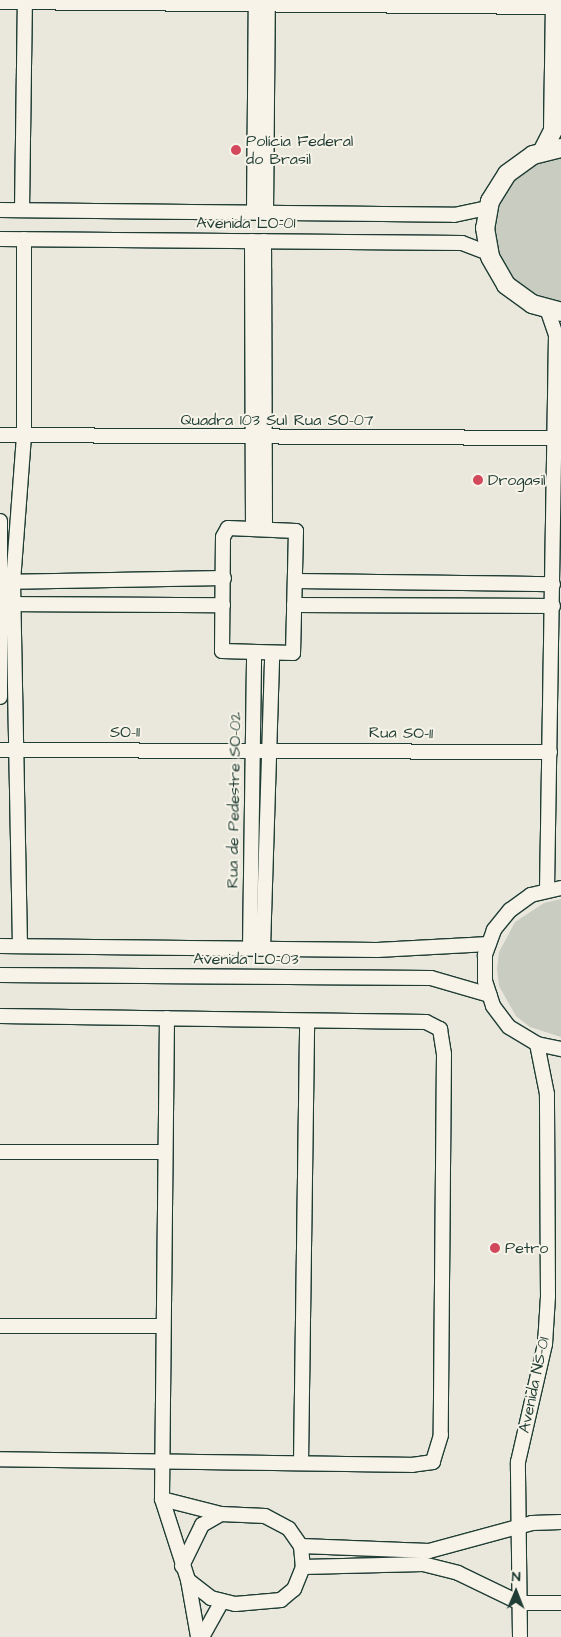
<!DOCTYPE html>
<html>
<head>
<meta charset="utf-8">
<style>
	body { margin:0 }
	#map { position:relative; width:561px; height:1637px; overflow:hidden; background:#eae8dd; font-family:"Architects Daughter",sans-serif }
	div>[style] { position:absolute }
	.green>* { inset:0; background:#c8ccc1 }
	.roads { filter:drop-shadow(1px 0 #1f3d34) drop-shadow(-1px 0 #1f3d34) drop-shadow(0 1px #1f3d34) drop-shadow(0 -1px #1f3d34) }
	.minor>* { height:14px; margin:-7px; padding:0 7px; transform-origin:7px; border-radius:7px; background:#f7f3e8 }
	.major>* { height:18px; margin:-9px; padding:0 9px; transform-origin:9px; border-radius:9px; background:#f7f3e8 }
	.dots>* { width:14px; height:14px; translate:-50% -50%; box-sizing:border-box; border:2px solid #f7f3e8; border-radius:50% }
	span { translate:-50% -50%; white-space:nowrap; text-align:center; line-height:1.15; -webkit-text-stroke:4px #f7f3e8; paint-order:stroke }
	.poi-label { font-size:16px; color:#1f3d34 }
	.left { translate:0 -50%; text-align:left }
	.street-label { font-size:16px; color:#1f3d34 }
	.north { position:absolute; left:491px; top:1567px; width:50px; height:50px; -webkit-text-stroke:4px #f7f3e8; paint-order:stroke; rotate:1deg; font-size:14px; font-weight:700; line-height:20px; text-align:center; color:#1f3d34 }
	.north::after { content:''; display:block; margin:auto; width:18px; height:22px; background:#1f3d34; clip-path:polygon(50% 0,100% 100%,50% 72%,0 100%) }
</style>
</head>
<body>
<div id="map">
	<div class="green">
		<i style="clip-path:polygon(561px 156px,561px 303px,533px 294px,512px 278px,497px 253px,494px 232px,498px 203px,514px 179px,533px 164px)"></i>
		<i style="clip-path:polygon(561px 899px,561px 1037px,530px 1027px,516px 1016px,499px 986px,497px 969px,499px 952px,515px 922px,544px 903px)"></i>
	</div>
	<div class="roads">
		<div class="minor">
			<i style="left:0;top:2px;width:555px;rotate:0.52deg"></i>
			<i style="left:0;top:210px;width:454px;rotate:0.6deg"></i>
			<i style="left:454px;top:215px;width:35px;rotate:-12deg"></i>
			<i style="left:22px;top:210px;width:208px;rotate:-89.2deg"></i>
			<i style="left:254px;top:212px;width:212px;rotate:-89.5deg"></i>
			<i style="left:266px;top:213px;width:213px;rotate:-89.5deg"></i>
			<i style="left:0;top:239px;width:462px;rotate:0.5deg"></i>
			<i style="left:462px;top:243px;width:28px;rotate:21deg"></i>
			<i style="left:252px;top:241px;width:287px;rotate:89.8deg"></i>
			<i style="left:264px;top:241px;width:288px;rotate:89.8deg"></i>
			<i style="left:0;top:435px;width:554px;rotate:0.31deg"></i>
			<i style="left:0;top:521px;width:176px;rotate:90deg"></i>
			<i style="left:228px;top:528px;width:68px;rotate:2.5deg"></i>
			<i style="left:296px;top:531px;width:122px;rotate:91.4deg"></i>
			<i style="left:293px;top:653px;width:71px;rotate:-178.4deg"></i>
			<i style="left:222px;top:651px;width:114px;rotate:-89.5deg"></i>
			<i style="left:223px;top:537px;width:10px;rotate:-61deg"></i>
			<i style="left:295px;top:581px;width:258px;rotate:0.7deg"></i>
			<i style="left:0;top:582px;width:224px;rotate:-1deg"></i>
			<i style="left:0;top:604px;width:223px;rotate:0.3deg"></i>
			<i style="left:294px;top:605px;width:259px;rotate:0.2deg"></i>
			<i style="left:0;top:750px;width:550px;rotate:0.21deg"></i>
			<i style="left:561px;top:888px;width:31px;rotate:167deg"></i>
			<i style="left:531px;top:895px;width:26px;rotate:144deg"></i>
			<i style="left:510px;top:910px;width:26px;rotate:129deg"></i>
			<i style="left:494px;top:930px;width:27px;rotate:110deg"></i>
			<i style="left:485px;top:955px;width:26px;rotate:90deg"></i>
			<i style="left:485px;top:981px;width:26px;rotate:72deg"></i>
			<i style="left:493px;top:1006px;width:26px;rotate:53deg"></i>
			<i style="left:509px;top:1027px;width:33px;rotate:31deg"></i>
			<i style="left:537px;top:1044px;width:25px;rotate:12deg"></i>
			<i style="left:547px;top:890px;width:555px;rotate:-89.07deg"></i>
			<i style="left:556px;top:335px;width:28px;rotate:-109deg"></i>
			<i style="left:0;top:946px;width:377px;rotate:0.6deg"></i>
			<i style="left:377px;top:950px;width:112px;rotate:-3.1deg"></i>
			<i style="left:20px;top:946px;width:364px;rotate:-91.1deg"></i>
			<i style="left:13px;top:582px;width:146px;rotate:-85.7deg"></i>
			<i style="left:24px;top:436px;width:197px;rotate:-90deg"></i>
			<i style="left:250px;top:948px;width:295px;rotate:-89.2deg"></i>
			<i style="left:263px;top:948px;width:294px;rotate:-88.2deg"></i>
			<i style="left:0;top:975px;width:431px;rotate:0.4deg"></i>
			<i style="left:431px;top:978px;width:61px;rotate:16.1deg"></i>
			<i style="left:0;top:1016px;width:426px;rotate:0.8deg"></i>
			<i style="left:426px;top:1022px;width:16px;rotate:27deg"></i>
			<i style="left:440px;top:1029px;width:25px;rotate:81deg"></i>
			<i style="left:444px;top:1054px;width:381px;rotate:90.5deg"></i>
			<i style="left:441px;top:1435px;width:28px;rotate:107deg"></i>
			<i style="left:433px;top:1462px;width:21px;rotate:172deg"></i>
			<i style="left:412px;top:1465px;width:412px;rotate:-179.2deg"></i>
			<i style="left:167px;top:1018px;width:481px;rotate:90.6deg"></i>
			<i style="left:162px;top:1499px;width:85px;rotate:72.2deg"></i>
			<i style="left:188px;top:1580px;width:58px;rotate:80deg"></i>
			<i style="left:0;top:1152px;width:165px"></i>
			<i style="left:0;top:1326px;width:163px"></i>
			<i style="left:301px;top:1463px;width:442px;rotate:-89.2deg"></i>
			<i style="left:162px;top:1499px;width:61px;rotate:14.3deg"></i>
			<i style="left:301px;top:1546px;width:128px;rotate:2.2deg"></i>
			<i style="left:429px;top:1551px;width:107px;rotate:-15.2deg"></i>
			<i style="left:532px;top:1523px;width:29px;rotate:-2deg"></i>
			<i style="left:182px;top:1566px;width:46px;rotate:-64deg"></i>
			<i style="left:202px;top:1525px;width:22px;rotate:-30deg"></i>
			<i style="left:221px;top:1514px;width:44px;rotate:2.6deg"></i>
			<i style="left:265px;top:1516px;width:27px;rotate:28deg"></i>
			<i style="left:289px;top:1529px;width:21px;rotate:55deg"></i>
			<i style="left:301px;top:1546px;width:21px;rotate:85deg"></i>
			<i style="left:303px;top:1567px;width:24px;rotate:112deg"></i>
			<i style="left:294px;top:1589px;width:17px;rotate:140deg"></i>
			<i style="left:281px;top:1600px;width:46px;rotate:175deg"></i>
			<i style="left:235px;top:1604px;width:25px;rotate:-166deg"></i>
			<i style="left:211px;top:1598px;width:29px;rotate:-142deg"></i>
			<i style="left:303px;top:1567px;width:120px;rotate:-1.4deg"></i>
			<i style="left:423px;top:1564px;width:36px;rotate:14deg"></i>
			<i style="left:458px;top:1573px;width:69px;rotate:25.8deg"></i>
			<i style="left:520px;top:1603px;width:41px"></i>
			<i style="left:202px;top:1637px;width:41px;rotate:-60.9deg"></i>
			<i style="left:520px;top:1637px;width:175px;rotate:-90.7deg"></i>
			<i style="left:518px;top:1462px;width:121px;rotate:-77.1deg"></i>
			<i style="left:545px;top:1344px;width:48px;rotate:-86.4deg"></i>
			<i style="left:548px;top:1296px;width:202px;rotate:-90.3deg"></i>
			<i style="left:547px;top:1094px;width:51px;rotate:-101.3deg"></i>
		</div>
		<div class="major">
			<i style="left:561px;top:148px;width:29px;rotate:166deg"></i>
			<i style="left:533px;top:155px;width:32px;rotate:144deg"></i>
			<i style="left:507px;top:174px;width:32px;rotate:122deg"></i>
			<i style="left:490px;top:201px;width:27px;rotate:100deg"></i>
			<i style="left:485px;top:228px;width:29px;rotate:80deg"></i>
			<i style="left:490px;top:257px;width:32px;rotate:60deg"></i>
			<i style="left:506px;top:285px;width:32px;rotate:36deg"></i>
			<i style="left:532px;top:304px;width:30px;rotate:15deg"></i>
			<i style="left:542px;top:152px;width:25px;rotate:-63deg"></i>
			<i style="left:553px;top:130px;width:130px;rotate:-89.1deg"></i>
		</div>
	</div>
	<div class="dots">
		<i style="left:236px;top:150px;background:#d1495b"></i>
		<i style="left:478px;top:480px;background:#d1495b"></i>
		<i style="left:495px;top:1248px;background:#d1495b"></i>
	</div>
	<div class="poi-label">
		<span class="left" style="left:246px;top:150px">Polícia Federal<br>do Brasil</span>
		<span class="left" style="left:488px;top:480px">Drogasil</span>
		<span class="left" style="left:505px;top:1248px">Petro</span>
	</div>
	<div class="street-label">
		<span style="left:246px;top:223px">Avenida LO-01</span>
		<span style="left:277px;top:420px">Quadra 103 Sul Rua SO-07</span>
		<span style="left:125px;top:732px">SO-11</span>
		<span style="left:401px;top:733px;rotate:1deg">Rua SO-11</span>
		<span style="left:234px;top:800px;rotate:-89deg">Rua de Pedestre SO-02</span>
		<span style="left:246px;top:959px">Avenida LO-03</span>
		<span style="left:534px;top:1385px;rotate:-78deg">Avenida NS-01</span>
	</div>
	<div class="north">N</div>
</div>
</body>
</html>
